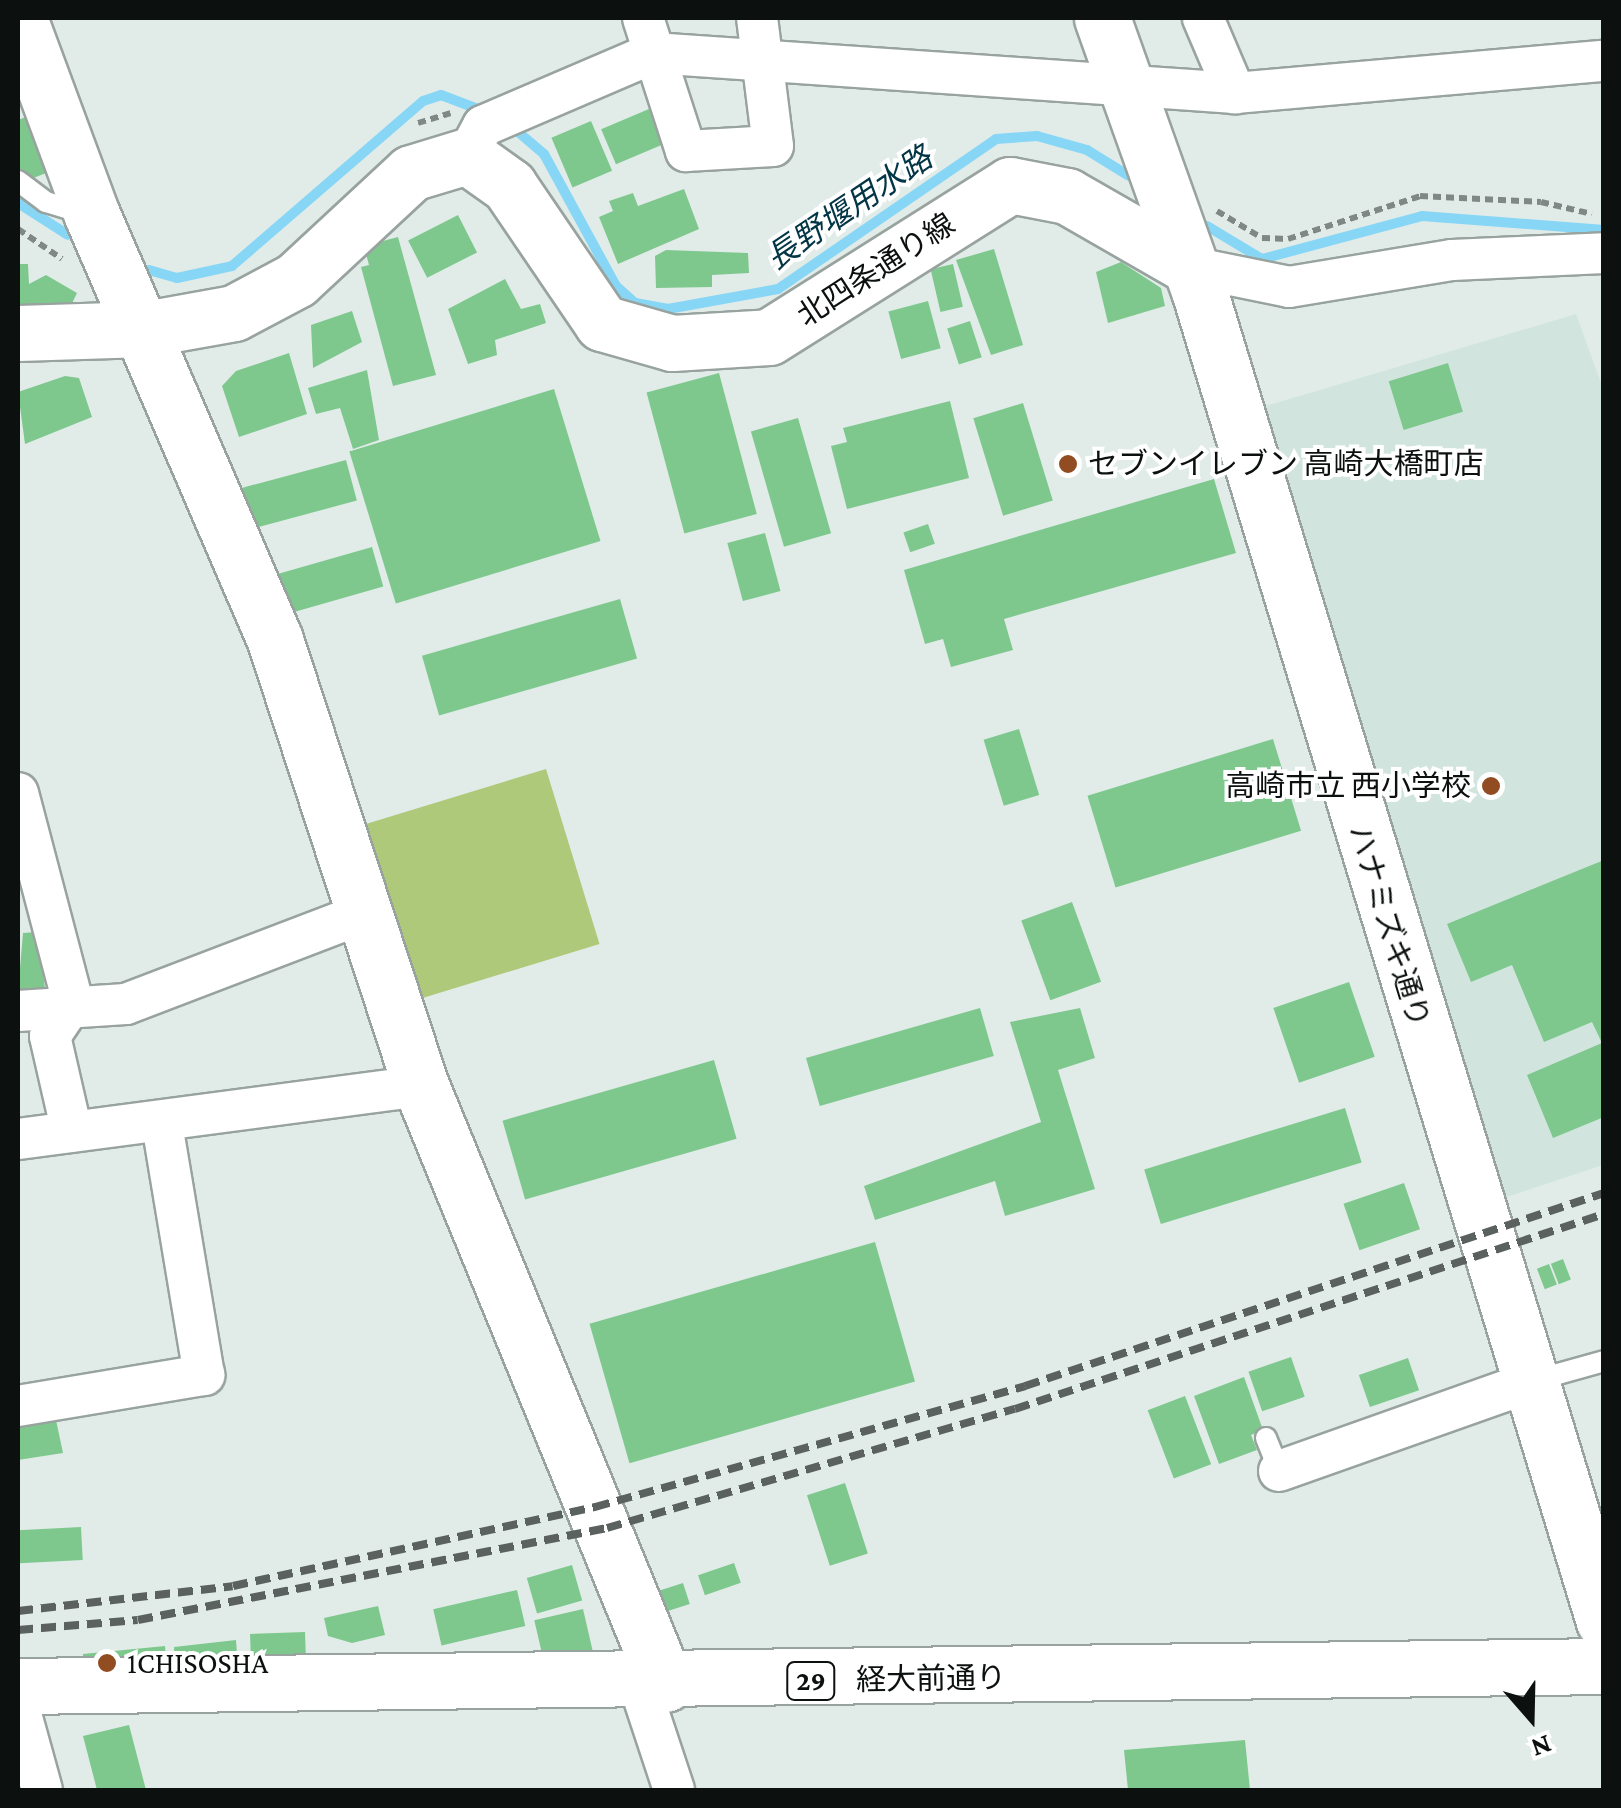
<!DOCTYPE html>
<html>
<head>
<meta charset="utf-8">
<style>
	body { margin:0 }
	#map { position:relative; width:1621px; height:1808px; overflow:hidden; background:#e1ece9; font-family:"Crimson Pro","Noto Sans JP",serif }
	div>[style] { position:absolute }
	.built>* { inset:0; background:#d1e5de }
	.green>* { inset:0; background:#adc979; transform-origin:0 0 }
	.stream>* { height:10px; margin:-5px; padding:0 5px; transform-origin:5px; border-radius:5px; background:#88d6f6 }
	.building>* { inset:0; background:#7ec88e; transform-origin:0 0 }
	.path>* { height:6px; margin-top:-3px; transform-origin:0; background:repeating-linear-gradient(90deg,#808886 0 8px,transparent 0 13px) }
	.roads { filter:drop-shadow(2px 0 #98a39f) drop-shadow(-2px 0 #98a39f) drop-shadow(0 2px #98a39f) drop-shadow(0 -2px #98a39f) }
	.lane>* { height:20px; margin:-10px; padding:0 10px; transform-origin:10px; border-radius:10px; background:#fff }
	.street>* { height:40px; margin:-20px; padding:0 20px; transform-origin:20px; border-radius:20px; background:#fff }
	.secondary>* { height:55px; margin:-27.5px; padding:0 27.5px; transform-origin:27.5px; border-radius:27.5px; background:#fff }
	.primary>* { height:55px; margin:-27.5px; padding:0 27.5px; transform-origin:27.5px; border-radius:27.5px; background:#fff }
	.rail>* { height:8px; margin-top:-4px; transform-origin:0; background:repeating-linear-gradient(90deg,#5a615f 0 15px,transparent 0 23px) }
	.dots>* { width:28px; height:28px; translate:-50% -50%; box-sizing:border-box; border:5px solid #fff; border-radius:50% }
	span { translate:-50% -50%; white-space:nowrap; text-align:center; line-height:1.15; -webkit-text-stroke:8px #fff; paint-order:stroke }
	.shield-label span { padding:2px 8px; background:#fff; border:2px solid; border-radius:8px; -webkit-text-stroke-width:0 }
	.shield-label { font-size:28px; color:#0c100f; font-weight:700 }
	.street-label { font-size:30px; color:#0c100f }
	.poi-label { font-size:30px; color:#0c100f }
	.left { translate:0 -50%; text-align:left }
	.right { translate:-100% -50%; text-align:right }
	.water-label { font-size:32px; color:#023545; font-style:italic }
	.frame { position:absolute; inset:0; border:20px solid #0c100f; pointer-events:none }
	.north { position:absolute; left:1481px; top:1668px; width:100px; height:100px; -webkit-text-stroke:8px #fff; paint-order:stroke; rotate:160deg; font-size:28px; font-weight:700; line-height:40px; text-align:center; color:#0c100f }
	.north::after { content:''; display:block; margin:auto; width:35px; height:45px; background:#0c100f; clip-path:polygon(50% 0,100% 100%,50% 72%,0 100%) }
</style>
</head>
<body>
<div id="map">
	<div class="built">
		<i style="clip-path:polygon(1576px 314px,1604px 391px,1603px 1165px,1504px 1198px,1262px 407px)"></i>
	</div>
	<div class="green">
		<i style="left:546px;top:769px;width:183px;height:202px;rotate:73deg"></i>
	</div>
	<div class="stream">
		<i style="left:510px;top:125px;width:45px;rotate:40.5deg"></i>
		<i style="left:544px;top:154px;width:150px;rotate:61.4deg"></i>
		<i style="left:616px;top:286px;width:25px;rotate:42deg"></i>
		<i style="left:635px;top:303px;width:34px;rotate:10deg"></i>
		<i style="left:668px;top:309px;width:112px;rotate:-10.3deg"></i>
		<i style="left:778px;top:289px;width:265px;rotate:-34.5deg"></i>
		<i style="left:996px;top:139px;width:41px;rotate:-4.2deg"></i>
		<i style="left:1037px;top:136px;width:52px;rotate:15.6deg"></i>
		<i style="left:1087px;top:150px;width:49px;rotate:31.8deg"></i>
		<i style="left:18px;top:203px;width:59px;rotate:32.6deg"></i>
		<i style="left:1207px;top:226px;width:64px;rotate:31deg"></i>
		<i style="left:1262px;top:259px;width:166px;rotate:-15deg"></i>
		<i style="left:1422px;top:216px;width:183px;rotate:4.4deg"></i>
		<i style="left:149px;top:270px;width:29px;rotate:16deg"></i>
		<i style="left:177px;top:278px;width:56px;rotate:-12.3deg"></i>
		<i style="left:232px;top:266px;width:252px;rotate:-40.8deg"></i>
		<i style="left:423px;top:101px;width:19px;rotate:-18deg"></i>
		<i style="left:441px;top:95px;width:48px;rotate:20.7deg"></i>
	</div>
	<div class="building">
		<i style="left:649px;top:109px;width:38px;height:52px;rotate:67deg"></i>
		<i style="clip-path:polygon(31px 115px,51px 171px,26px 181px,18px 177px,18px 120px)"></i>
		<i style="left:591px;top:121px;width:54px;height:43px;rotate:67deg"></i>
		<i style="clip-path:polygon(684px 189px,699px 229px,618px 264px,599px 217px,613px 211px,609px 201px,633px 193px,638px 206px)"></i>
		<i style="left:458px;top:215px;width:42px;height:56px;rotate:63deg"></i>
		<i style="clip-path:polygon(398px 237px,436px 375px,393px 386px,361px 267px,369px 265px,364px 246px)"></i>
		<i style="clip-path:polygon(994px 249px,1023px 345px,991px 355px,956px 260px)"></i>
		<i style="clip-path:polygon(666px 250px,748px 253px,749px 273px,712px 275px,712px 287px,656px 288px,655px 256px)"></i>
		<i style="clip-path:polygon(1121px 262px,1161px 288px,1165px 306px,1108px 323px,1096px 272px)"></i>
		<i style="clip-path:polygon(18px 264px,28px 264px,29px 284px,46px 275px,77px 293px,67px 314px,18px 315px)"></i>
		<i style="left:953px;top:264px;width:44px;height:23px;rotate:77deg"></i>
		<i style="clip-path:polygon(505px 279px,521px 309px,540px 304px,546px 323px,495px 340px,497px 355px,468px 364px,448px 309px)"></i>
		<i style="left:928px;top:301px;width:49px;height:41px;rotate:75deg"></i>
		<i style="clip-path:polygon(352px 311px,362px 342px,313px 368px,311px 325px)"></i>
		<i style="left:970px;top:321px;width:38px;height:24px;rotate:72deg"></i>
		<i style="clip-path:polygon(289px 353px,307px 414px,239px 437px,222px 386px,236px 371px)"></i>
		<i style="left:1448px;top:363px;width:51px;height:62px;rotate:73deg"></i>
		<i style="clip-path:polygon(367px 370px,379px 440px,353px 449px,340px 408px,316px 414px,308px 388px)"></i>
		<i style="left:719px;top:373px;width:146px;height:75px;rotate:75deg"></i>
		<i style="clip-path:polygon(65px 376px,79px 378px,92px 417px,25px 444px,18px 392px)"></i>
		<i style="left:554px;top:389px;width:159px;height:214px;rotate:73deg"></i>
		<i style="clip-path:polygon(950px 401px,969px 478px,847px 509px,831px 446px,847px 442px,843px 428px)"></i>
		<i style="left:1023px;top:403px;width:102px;height:52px;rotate:73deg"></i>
		<i style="left:798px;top:418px;width:120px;height:49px;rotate:74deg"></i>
		<i style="left:346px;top:460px;width:42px;height:110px;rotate:75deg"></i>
		<i style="clip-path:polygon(1214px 479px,1236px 553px,1004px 619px,1013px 650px,951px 667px,943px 639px,925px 644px,904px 570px)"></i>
		<i style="left:928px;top:524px;width:21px;height:26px;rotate:71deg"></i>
		<i style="left:765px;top:533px;width:60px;height:39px;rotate:75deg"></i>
		<i style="left:372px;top:547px;width:41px;height:100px;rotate:74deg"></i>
		<i style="left:620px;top:599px;width:62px;height:206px;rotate:74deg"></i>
		<i style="left:1019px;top:729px;width:69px;height:37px;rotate:73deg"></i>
		<i style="left:1273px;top:739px;width:96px;height:194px;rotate:73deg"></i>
		<i style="clip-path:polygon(1604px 860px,1604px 1117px,1553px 1138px,1527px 1075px,1602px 1043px,1592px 1022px,1544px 1042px,1512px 965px,1471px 982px,1447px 924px)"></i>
		<i style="left:1072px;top:902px;width:85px;height:54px;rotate:70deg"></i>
		<i style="clip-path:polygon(37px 932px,45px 988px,18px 991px,23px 933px)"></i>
		<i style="left:1349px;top:982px;width:79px;height:80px;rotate:71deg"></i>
		<i style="left:980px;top:1008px;width:50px;height:181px;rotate:74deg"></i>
		<i style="clip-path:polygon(1080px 1008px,1095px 1058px,1058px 1070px,1095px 1189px,1005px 1216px,995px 1181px,875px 1220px,864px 1186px,1041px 1122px,1010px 1022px)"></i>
		<i style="left:714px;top:1060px;width:82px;height:220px;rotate:74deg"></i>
		<i style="left:1345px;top:1108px;width:57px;height:210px;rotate:73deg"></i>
		<i style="left:1404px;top:1183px;width:49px;height:64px;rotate:71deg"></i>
		<i style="left:875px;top:1242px;width:145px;height:297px;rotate:74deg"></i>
		<i style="left:1563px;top:1259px;width:22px;height:13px;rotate:69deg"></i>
		<i style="left:1549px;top:1264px;width:22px;height:13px;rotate:69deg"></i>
		<i style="left:1291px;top:1357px;width:42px;height:45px;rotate:71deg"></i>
		<i style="left:1408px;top:1358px;width:34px;height:52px;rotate:71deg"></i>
		<i style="clip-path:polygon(1244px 1377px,1263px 1430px,1251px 1435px,1257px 1450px,1219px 1464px,1194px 1396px)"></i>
		<i style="left:1185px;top:1396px;width:73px;height:40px;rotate:69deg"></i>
		<i style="clip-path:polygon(56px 1420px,63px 1453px,18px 1460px,18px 1425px)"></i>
		<i style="left:845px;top:1483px;width:74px;height:40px;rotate:72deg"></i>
		<i style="left:81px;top:1527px;width:33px;height:63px;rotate:87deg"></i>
		<i style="left:734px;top:1563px;width:21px;height:38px;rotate:71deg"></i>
		<i style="left:572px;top:1565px;width:37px;height:47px;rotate:74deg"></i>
		<i style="left:683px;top:1583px;width:22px;height:27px;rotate:72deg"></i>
		<i style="left:517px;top:1590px;width:37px;height:86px;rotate:77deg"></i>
		<i style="clip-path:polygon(378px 1606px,385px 1635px,352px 1643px,328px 1636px,324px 1618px)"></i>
		<i style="left:583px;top:1609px;width:44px;height:50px;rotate:77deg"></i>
		<i style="left:305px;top:1632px;width:33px;height:55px;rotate:88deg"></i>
		<i style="clip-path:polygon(236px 1640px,238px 1669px,175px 1671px,174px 1647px)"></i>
		<i style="clip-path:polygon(165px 1646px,167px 1670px,83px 1674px,83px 1654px)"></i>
		<i style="clip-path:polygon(129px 1725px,146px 1790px,97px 1790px,83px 1736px)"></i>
		<i style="clip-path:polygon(1245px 1740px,1250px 1790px,1128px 1790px,1124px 1750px)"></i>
	</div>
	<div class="path">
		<i style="left:418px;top:123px;width:34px;rotate:-17deg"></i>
		<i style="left:1217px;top:211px;width:52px;rotate:31deg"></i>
		<i style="left:1262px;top:238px;width:26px;rotate:2deg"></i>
		<i style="left:1288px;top:239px;width:139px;rotate:-18deg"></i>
		<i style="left:1420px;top:196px;width:121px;rotate:2.8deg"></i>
		<i style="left:1541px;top:202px;width:52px;rotate:13.2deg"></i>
		<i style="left:18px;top:229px;width:53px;rotate:34.3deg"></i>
	</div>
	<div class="roads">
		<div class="lane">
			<i style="left:18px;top:181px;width:35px;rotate:37deg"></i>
			<i style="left:46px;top:202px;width:42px;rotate:16.7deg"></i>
			<i style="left:1533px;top:1381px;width:74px;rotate:-15.7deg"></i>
			<i style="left:1266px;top:1438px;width:35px;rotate:68deg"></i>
		</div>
		<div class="street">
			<i style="left:643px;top:18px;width:140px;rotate:72.1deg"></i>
			<i style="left:686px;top:151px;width:87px;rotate:-3.3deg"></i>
			<i style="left:773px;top:146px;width:129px;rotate:-97.1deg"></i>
			<i style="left:1203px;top:18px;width:82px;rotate:66.9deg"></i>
			<i style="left:467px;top:156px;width:34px;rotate:-62deg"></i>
			<i style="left:483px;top:126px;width:185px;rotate:-23.2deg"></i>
			<i style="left:653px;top:53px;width:583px;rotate:3.93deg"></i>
			<i style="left:1235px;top:93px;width:370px;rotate:-5deg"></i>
			<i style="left:1191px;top:267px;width:100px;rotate:11.5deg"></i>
			<i style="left:1289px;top:287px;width:165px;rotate:-9.4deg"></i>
			<i style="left:1452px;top:260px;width:152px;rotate:-2.6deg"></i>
			<i style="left:18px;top:793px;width:216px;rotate:75.3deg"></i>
			<i style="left:73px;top:1002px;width:41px;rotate:124.1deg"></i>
			<i style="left:50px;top:1036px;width:98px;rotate:77.1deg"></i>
			<i style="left:18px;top:1011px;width:108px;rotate:-3.7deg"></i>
			<i style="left:126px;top:1004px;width:249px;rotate:-20.9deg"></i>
			<i style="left:18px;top:1139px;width:406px;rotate:-7.5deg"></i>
			<i style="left:18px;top:1406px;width:189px;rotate:-9.5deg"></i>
			<i style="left:204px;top:1375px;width:255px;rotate:-99.5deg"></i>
			<i style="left:1279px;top:1471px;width:264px;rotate:-19.5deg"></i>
			<i style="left:639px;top:1684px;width:112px;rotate:71.7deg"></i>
			<i style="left:18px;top:1703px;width:90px;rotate:74.6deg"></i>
		</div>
		<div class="secondary">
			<i style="left:19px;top:18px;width:210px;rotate:69.7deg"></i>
			<i style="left:92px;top:215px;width:463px;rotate:66.7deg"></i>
			<i style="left:275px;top:640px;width:469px;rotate:71.9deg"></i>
			<i style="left:421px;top:1086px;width:646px;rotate:67.72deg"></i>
			<i style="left:1102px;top:18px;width:289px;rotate:70.4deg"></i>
			<i style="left:1199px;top:290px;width:1391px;rotate:73.08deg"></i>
			<i style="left:18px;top:333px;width:127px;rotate:-1.8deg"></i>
			<i style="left:145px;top:329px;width:90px;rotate:-10.2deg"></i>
			<i style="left:234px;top:313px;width:70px;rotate:-28deg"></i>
			<i style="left:296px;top:280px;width:157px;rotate:-42.9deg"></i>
			<i style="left:411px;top:173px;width:59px;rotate:-16.9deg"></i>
			<i style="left:467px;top:156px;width:52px;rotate:35.5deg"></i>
			<i style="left:509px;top:186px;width:166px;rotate:55.8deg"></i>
			<i style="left:602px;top:323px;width:73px;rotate:15.9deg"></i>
			<i style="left:672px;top:343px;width:97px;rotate:-3.5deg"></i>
			<i style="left:769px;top:337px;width:285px;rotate:-32.2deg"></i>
			<i style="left:1010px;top:185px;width:58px;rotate:10.9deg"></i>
			<i style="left:1067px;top:196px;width:143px;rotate:29.8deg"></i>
		</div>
		<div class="primary">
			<i style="left:18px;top:1686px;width:1586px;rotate:-0.72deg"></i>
		</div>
	</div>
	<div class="rail">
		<i style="left:18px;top:1611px;width:216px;rotate:-6.6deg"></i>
		<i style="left:233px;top:1586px;width:371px;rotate:-12.3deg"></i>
		<i style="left:595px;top:1507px;width:447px;rotate:-15.7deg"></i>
		<i style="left:1025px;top:1386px;width:610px;rotate:-18.43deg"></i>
		<i style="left:18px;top:1630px;width:120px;rotate:-4.8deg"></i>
		<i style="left:138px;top:1620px;width:478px;rotate:-11.1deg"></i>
		<i style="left:607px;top:1528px;width:425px;rotate:-16.3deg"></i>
		<i style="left:1015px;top:1409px;width:620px;rotate:-18.32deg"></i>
	</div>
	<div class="dots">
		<i style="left:1068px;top:464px;background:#914c22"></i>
		<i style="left:1491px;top:786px;background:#914c22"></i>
		<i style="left:107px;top:1663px;background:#914c22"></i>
	</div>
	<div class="shield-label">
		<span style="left:811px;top:1681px">29</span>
	</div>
	<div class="street-label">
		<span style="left:876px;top:270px;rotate:-33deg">北四条通り線</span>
		<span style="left:1389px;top:926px;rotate:73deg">ハナミズキ通り</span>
		<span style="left:931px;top:1679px;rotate:-1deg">経大前通り</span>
	</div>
	<div class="poi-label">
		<span class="left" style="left:1088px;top:464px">セブンイレブン 高崎大橋町店</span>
		<span class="right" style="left:1471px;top:786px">高崎市立 西小学校</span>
		<span class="left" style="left:127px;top:1663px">1CHISOSHA</span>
	</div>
	<div class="water-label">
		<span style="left:849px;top:208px;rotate:-34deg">長野堰用水路</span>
	</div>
	<div class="frame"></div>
	<div class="north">N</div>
</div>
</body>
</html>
